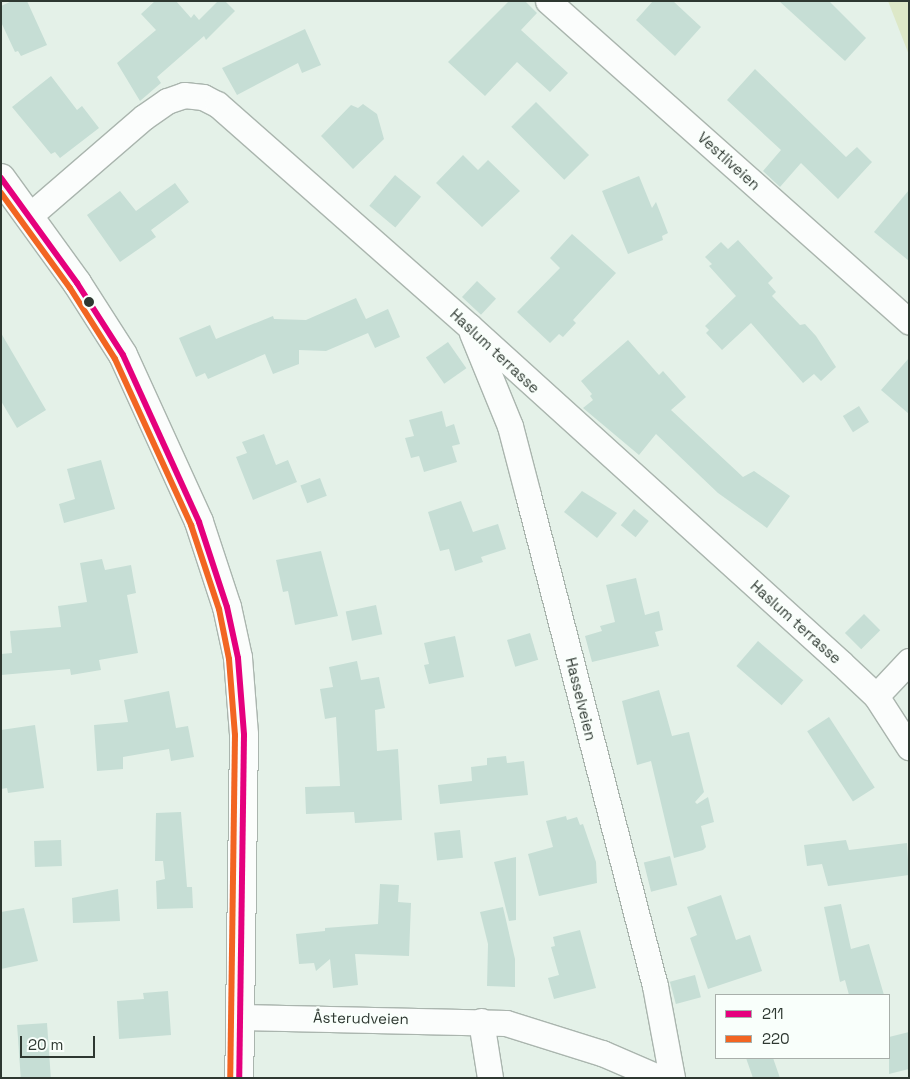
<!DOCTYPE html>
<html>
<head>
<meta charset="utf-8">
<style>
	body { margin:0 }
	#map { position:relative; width:910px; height:1079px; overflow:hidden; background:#e4f1e8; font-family:"Space Grotesk",sans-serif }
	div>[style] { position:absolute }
	.green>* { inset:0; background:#dde8c8 }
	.building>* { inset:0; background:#c6ded5; transform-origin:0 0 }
	.roads { filter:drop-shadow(1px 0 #aab5ae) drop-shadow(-1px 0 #aab5ae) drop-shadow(0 1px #aab5ae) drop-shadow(0 -1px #aab5ae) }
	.street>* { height:25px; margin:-12.5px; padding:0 12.5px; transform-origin:12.5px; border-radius:12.5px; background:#fbfdfc }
	.secondary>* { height:28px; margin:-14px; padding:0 14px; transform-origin:14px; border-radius:14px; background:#fbfdfc }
	.bus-1>* { height:6px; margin:-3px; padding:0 3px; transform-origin:3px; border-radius:3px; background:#e5007d }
	.bus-2>* { height:6px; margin:-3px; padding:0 3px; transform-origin:3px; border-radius:3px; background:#f26522 }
	.dots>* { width:14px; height:14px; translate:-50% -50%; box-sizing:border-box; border:2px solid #f9fffb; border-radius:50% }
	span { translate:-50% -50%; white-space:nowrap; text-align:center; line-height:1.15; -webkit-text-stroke:4.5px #f9fffb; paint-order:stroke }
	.street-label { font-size:15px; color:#2e3831 }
	.frame { position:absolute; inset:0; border:2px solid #2e3831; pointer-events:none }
	.legend { position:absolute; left:715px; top:994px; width:175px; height:65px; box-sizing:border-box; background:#f9fffb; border:1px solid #a8afaa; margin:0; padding:6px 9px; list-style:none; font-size:15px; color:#2e3831 }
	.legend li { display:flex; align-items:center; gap:10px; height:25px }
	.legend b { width:25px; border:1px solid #a8afaa }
	.scale { position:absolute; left:20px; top:1036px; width:75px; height:22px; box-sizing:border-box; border:2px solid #2e3831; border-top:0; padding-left:6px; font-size:15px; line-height:18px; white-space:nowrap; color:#2e3831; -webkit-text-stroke:4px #f9fffb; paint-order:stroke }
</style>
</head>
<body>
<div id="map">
	<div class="green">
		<i style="clip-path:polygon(888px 1px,909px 1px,909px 55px)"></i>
	</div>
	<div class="building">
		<i style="clip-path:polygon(12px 1px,27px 1px,47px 45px,21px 56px,18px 51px,15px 52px,1px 22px,1px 6px)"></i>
		<i style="clip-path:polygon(155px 1px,176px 1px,191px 18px,194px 14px,199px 20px,218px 1px,225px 1px,235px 11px,206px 40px,204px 36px,157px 77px,161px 83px,140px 101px,117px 63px,156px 30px,141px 14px)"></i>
		<i style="clip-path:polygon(509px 1px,525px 1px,537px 13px,521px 30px,568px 73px,550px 92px,517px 62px,485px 96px,448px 62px)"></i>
		<i style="clip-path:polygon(653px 1px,673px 1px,701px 27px,675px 56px,636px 20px)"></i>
		<i style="clip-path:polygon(779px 1px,829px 1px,866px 38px,845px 61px)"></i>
		<i style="clip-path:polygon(305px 29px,321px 65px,302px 73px,298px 63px,237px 95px,222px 68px)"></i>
		<i style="clip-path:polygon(755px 69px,846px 157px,857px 147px,872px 162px,838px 199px,801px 163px,780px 187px,763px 171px,781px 150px,727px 100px)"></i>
		<i style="clip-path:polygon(51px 76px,77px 110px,82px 106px,99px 128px,60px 158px,55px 152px,51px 154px,12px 107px)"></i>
		<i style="left:536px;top:102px;width:75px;height:35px;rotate:45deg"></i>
		<i style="clip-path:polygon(363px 104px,377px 114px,384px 139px,353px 169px,321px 136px,351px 105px,358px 108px)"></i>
		<i style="clip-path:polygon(463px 155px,478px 170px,488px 160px,520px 191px,482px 227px,436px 183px)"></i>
		<i style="left:395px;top:175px;width:34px;height:40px;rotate:40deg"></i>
		<i style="clip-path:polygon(639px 176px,652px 208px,656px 202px,668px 233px,662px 236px,663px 240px,628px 254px,602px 191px)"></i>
		<i style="clip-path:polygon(175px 183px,189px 202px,151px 230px,156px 237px,120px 262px,87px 215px,120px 191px,136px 211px)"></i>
		<i style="clip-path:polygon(909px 190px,909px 261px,874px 232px)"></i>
		<i style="clip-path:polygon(572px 234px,616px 273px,573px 320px,576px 323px,563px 337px,559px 334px,550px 343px,517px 312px,560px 268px,550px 258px)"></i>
		<i style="clip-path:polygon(738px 240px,773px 278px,768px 283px,776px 292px,772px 296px,800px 325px,805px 324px,816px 336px,836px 367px,821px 381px,814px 374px,803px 383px,751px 323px,722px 350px,706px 333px,709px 330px,705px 326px,736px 296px,709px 266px,712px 264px,705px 257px,721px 242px,728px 249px)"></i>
		<i style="left:477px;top:281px;width:26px;height:22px;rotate:43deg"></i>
		<i style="clip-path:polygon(356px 298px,366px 319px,388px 309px,400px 337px,375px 348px,368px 333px,326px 351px,299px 350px,299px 364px,273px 374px,265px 354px,208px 379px,205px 373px,196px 377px,179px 338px,210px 325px,216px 339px,273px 316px,274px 319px,306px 320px)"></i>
		<i style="clip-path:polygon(1px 333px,46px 410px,17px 428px,1px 401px)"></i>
		<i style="clip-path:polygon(628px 340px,659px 375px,663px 371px,686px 397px,671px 410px,743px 477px,754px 471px,790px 496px,767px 528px,718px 493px,656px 434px,639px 455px,583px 408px,593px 400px,590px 396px,592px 394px,581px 381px)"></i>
		<i style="left:448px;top:342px;width:32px;height:27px;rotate:55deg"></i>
		<i style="clip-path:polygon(909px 358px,909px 414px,881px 390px)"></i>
		<i style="left:859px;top:406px;width:19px;height:19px;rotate:58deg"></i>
		<i style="clip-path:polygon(442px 411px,446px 427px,454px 424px,460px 444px,452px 446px,457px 462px,424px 472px,419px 456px,411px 458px,405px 438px,414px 436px,409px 420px)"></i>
		<i style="clip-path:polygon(264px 434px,276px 465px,288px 460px,297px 482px,253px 500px,236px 457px,247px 453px,242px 442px)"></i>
		<i style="clip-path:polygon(101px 460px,115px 509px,64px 523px,59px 504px,75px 499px,67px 469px)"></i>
		<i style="left:320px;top:478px;width:19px;height:21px;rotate:69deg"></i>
		<i style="clip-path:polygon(582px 491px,617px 513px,597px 538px,564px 512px)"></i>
		<i style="clip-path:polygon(461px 501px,473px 532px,498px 524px,506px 549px,481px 557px,483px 562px,455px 571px,449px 549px,440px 551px,428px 512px)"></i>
		<i style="left:634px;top:509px;width:19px;height:21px;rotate:39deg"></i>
		<i style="clip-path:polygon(321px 551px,338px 616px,295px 625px,288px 591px,283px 592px,276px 560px)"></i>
		<i style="clip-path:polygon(102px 559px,105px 570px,131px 565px,136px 593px,127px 595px,138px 653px,99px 660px,101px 670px,71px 675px,70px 669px,1px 675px,1px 654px,12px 653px,10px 631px,61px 627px,58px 606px,87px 602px,80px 563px)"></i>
		<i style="clip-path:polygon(636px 578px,645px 615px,659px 611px,663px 630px,655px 632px,659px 646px,592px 662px,585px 636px,602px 631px,600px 626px,615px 622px,606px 585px)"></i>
		<i style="left:376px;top:605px;width:30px;height:31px;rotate:78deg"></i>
		<i style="left:864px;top:614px;width:23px;height:27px;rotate:45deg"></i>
		<i style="left:530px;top:633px;width:28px;height:24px;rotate:73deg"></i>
		<i style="clip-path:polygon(455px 636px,464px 677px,429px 684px,424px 665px,429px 664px,424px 643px)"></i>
		<i style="left:758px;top:641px;width:60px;height:33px;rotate:41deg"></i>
		<i style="clip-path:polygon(357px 661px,361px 680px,379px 677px,385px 708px,375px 710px,377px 751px,398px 749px,402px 820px,355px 823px,354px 812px,306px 814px,305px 787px,340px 786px,336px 717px,325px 719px,320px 689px,333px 687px,329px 667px)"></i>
		<i style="clip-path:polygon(659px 690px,672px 736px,689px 732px,704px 792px,695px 802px,697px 804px,708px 797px,714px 822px,701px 826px,706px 847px,703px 850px,674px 858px,651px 761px,637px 765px,622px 701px)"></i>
		<i style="clip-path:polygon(169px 691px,176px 728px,188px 726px,194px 757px,171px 761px,169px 749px,123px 757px,123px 769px,97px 771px,94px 725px,128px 722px,124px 700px)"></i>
		<i style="left:829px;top:717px;width:84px;height:26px;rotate:57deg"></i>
		<i style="clip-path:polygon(35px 725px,44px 788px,8px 793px,7px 788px,1px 789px,1px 730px)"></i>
		<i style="clip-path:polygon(506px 756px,507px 763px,524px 761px,528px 795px,440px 804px,438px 785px,472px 781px,471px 767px,487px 765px,487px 758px)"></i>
		<i style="clip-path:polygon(181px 812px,187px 887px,192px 887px,193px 908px,157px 909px,156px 881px,165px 879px,163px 861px,155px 861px,156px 813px)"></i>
		<i style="clip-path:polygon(566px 816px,567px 820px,577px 817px,580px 825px,583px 824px,596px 862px,597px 883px,539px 896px,528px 854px,553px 847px,546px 821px)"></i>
		<i style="left:460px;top:830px;width:28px;height:26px;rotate:84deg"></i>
		<i style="left:61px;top:840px;width:26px;height:27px;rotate:88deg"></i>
		<i style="clip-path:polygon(846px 840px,849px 850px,907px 843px,909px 875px,828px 886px,822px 864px,807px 866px,804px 845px)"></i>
		<i style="left:670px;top:856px;width:30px;height:27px;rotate:76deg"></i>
		<i style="clip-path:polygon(516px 857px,516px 920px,509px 921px,494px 862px)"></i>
		<i style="clip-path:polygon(380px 884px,399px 885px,398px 902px,411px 903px,409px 956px,355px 954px,358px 985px,333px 988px,330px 959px,316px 971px,314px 963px,299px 964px,296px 934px,325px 931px,325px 928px,378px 924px)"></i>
		<i style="clip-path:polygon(118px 889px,120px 921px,73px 923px,72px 898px)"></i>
		<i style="clip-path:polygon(721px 895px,736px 940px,750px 935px,762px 971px,708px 989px,690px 938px,697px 935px,687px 907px)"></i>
		<i style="clip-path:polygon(841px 904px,851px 949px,869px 944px,884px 995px,849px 995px,845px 980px,840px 982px,824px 907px)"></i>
		<i style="clip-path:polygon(503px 907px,515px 959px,515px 987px,487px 986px,488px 944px,480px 912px)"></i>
		<i style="clip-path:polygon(24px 908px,38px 961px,1px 969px,1px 912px)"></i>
		<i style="clip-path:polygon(580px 930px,596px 988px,554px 999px,548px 978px,559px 975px,551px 947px,555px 946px,553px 937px)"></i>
		<i style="left:695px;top:975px;width:23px;height:26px;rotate:75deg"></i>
		<i style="clip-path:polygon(168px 991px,171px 1035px,119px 1039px,117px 1001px,144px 999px,143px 993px)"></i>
		<i style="left:47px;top:1023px;width:55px;height:30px;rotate:86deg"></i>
		<i style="clip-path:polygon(909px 1032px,909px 1069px,889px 1074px,889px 1037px)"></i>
		<i style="clip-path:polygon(746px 1058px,773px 1058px,780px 1078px,753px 1078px)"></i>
	</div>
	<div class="roads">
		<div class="street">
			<i style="left:548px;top:1px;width:483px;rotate:41.6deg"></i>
			<i style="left:28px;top:217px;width:153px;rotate:-40.8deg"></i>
			<i style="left:144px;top:117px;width:28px;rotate:-35deg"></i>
			<i style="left:167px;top:101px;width:18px;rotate:-19deg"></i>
			<i style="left:184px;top:95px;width:19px;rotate:6deg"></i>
			<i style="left:203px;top:97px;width:16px;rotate:27deg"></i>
			<i style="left:217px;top:104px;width:336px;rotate:41.4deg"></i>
			<i style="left:469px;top:326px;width:502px;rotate:42.17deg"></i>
			<i style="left:841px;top:663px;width:48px;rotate:43.3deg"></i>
			<i style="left:876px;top:696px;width:61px;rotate:57.1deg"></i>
			<i style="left:472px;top:333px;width:100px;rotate:67.8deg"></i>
			<i style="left:510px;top:426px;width:71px;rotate:75.4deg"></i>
			<i style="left:528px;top:495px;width:507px;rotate:75.5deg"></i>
			<i style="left:655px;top:986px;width:94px;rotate:79.5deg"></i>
			<i style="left:876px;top:696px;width:48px;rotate:-46.7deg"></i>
			<i style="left:241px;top:1017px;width:265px;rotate:1.3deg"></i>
			<i style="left:506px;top:1023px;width:101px;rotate:17.4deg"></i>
			<i style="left:602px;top:1053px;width:63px;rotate:23.3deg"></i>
			<i style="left:481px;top:1021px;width:58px;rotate:81deg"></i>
		</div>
		<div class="secondary">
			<i style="left:1px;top:178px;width:130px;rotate:54.1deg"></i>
			<i style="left:77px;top:283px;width:85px;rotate:57.4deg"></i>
			<i style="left:123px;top:355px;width:183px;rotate:65.5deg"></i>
			<i style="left:199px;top:522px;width:89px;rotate:71.8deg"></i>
			<i style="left:227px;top:607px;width:52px;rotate:77.8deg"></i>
			<i style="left:238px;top:658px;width:77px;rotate:85.5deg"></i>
			<i style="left:244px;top:735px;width:343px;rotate:90.8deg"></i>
		</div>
	</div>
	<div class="bus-1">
		<i style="left:1px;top:178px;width:130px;rotate:54.1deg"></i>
		<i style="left:77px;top:283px;width:85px;rotate:57.4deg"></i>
		<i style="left:123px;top:355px;width:183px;rotate:65.5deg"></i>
		<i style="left:199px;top:522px;width:89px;rotate:71.8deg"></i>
		<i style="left:227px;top:607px;width:52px;rotate:77.8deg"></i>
		<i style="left:238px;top:658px;width:77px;rotate:85.5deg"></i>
		<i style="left:244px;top:735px;width:343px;rotate:90.8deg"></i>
	</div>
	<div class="bus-2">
		<i style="left:1px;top:193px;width:117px;rotate:54deg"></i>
		<i style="left:70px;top:288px;width:84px;rotate:57.6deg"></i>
		<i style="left:115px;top:359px;width:183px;rotate:65.4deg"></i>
		<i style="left:191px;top:525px;width:89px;rotate:71.6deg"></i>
		<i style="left:219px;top:609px;width:51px;rotate:78.7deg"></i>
		<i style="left:229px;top:659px;width:76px;rotate:85.5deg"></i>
		<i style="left:235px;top:735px;width:343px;rotate:90.8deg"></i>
	</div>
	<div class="dots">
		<i style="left:89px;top:302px;background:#2e3831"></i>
	</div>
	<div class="street-label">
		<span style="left:729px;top:161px;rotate:42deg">Vestliveien</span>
		<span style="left:495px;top:351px;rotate:43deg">Haslum terrasse</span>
		<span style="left:796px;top:622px;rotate:42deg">Haslum terrasse</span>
		<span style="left:581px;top:699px;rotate:76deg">Hasselveien</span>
		<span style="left:361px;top:1018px;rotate:1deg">Åsterudveien</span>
	</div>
	<div class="frame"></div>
	<ul class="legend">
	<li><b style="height:6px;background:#e5007d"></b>211</li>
	<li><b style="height:6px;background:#f26522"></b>220</li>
	</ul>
	<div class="scale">20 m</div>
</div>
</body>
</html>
